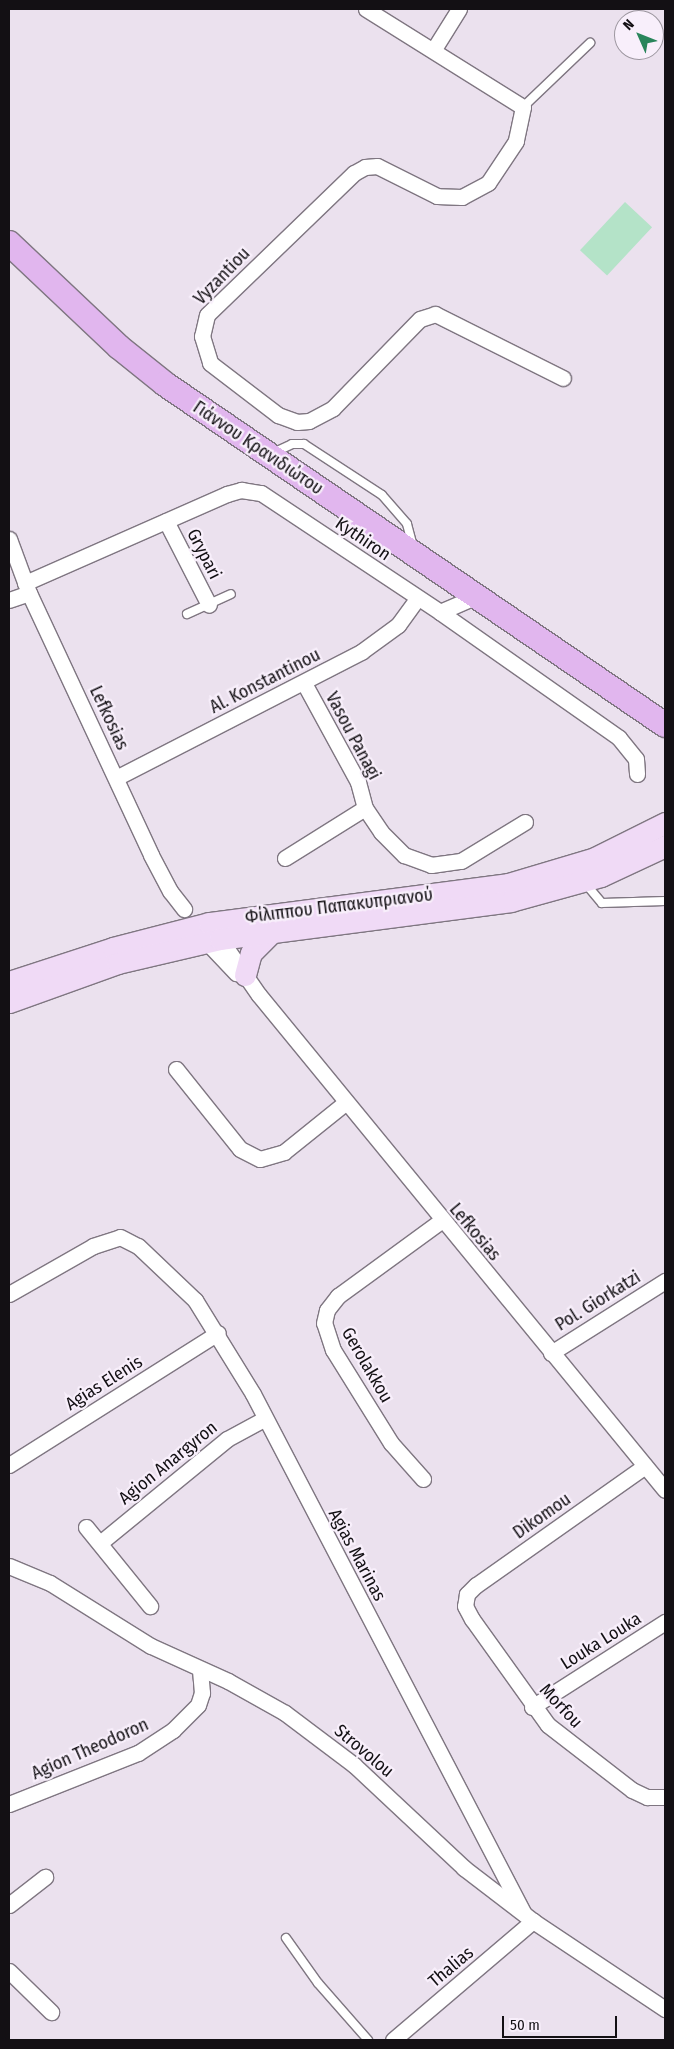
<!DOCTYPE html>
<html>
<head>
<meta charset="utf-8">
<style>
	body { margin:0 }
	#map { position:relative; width:674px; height:2049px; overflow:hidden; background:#ebe1ee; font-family:"Fira Sans Condensed",sans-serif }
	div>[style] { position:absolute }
	.green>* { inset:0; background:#b4e3c8; transform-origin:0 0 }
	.roads { filter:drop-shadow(1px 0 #7f7681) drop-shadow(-1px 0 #7f7681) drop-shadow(0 1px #7f7681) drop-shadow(0 -1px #7f7681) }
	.lane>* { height:8px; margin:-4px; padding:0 4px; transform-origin:4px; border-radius:4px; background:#fff }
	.street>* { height:15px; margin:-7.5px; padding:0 7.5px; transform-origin:7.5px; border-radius:7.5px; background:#fff }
	.secondary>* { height:21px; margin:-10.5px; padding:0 10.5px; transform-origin:10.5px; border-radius:10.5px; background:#f0daf6 }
	.primary>* { height:24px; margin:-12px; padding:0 12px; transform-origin:12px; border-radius:12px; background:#e1b6ee }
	span { translate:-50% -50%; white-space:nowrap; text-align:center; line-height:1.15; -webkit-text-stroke:4.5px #f8effb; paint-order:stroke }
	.street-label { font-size:18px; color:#131014 }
	.frame { position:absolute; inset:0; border:10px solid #131014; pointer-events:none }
	.north { position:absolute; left:614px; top:10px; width:50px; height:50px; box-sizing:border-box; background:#f8effb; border:1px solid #9c969f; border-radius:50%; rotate:314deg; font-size:14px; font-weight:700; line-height:20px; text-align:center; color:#131014 }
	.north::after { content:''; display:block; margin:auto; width:18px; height:22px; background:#29855b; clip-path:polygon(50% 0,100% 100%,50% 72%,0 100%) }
	.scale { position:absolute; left:502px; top:2016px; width:115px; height:22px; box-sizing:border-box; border:2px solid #131014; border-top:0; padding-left:6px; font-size:15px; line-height:18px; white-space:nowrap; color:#131014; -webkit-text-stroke:4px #f8effb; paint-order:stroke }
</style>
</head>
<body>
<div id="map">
	<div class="green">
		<i style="left:625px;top:202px;width:37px;height:66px;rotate:43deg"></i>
	</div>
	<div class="roads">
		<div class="lane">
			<i style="left:523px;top:107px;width:93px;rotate:-43.7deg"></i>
			<i style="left:273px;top:453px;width:21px;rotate:-25deg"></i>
			<i style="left:292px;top:444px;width:12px"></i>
			<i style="left:304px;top:444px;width:93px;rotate:33.2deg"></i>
			<i style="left:382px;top:495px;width:38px;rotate:49deg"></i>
			<i style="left:407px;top:524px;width:24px;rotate:75deg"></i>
			<i style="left:187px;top:614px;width:48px;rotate:-24.4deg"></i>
			<i style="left:585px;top:883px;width:26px;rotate:50deg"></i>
			<i style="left:602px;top:903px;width:63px;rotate:-1.8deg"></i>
			<i style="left:286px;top:1938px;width:55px;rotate:54.6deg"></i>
			<i style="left:318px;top:1983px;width:76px;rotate:48.7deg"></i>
		</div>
		<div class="street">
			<i style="left:366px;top:9px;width:185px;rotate:32deg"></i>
			<i style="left:523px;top:107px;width:35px;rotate:102deg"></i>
			<i style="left:516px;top:141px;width:50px;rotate:123.7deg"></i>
			<i style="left:488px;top:183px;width:30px;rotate:152deg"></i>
			<i style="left:462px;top:197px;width:25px;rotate:-178deg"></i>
			<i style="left:437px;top:196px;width:67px;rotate:-153.4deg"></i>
			<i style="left:377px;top:166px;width:12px;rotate:175deg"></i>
			<i style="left:365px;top:167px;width:13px;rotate:151deg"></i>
			<i style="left:354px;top:173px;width:204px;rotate:136deg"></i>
			<i style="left:207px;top:315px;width:22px;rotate:103deg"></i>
			<i style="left:202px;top:336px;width:28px;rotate:73deg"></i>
			<i style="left:210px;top:363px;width:86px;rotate:37.4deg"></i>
			<i style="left:278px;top:415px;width:20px;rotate:20deg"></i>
			<i style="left:297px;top:422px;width:12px;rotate:-5deg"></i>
			<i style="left:309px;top:421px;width:27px;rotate:-28deg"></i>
			<i style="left:333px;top:408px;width:124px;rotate:-45.7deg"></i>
			<i style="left:420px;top:319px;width:16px;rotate:-18deg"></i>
			<i style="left:435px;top:314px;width:143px;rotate:26.6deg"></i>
			<i style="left:434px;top:49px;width:47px;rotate:-58deg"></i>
			<i style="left:166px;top:521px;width:94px;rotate:62.9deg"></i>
			<i style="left:9px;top:539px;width:58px;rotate:69.7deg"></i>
			<i style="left:29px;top:593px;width:289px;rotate:65deg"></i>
			<i style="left:151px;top:855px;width:41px;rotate:62.2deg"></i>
			<i style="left:170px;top:891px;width:23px;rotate:52deg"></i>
			<i style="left:25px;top:583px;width:221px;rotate:-23.8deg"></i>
			<i style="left:227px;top:494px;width:15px;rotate:-16deg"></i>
			<i style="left:241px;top:490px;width:20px;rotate:9deg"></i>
			<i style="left:261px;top:493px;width:215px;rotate:33.6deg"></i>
			<i style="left:440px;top:612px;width:219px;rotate:35.1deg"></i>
			<i style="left:619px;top:738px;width:27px;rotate:51deg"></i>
			<i style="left:636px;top:759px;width:15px;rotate:86deg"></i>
			<i style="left:9px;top:600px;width:21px;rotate:-19deg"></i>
			<i style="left:440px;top:612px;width:40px;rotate:-23.4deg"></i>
			<i style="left:304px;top:683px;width:113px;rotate:61.4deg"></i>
			<i style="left:358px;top:782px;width:27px;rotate:75deg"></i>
			<i style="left:365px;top:808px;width:29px;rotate:56deg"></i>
			<i style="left:381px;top:832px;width:33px;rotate:45deg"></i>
			<i style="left:404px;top:855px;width:29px;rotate:20deg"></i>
			<i style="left:431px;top:865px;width:30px;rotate:-8deg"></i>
			<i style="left:461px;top:861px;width:75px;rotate:-31.4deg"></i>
			<i style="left:116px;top:778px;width:276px;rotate:-27.2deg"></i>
			<i style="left:361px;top:652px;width:46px;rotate:-36.1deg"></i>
			<i style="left:398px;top:625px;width:32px;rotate:-54deg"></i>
			<i style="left:285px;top:858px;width:94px;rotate:-32deg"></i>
			<i style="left:216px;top:933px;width:75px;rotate:55.3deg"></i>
			<i style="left:259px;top:995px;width:640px;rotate:50.64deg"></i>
			<i style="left:202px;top:937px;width:50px;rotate:46.6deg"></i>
			<i style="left:176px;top:1069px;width:102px;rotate:51.3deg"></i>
			<i style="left:240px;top:1149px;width:22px;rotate:27deg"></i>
			<i style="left:260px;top:1159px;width:25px;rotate:-16deg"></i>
			<i style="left:284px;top:1152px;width:78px;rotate:-38.8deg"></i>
			<i style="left:9px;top:1294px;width:97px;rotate:-29.7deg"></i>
			<i style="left:93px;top:1246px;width:28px;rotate:-18deg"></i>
			<i style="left:120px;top:1237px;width:20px;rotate:27deg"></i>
			<i style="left:138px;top:1246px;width:79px;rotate:43.5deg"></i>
			<i style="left:195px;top:1300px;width:110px;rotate:58.3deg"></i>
			<i style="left:253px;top:1394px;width:586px;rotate:62.47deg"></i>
			<i style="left:551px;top:1353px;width:135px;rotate:-32.3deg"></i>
			<i style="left:9px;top:1465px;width:247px;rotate:-32.3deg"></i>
			<i style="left:645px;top:1466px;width:207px;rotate:144.8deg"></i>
			<i style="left:476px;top:1585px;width:13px;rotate:135deg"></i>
			<i style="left:467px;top:1594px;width:12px;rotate:99deg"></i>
			<i style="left:465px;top:1606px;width:15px;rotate:62deg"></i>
			<i style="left:472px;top:1619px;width:130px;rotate:54.4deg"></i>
			<i style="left:548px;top:1725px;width:106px;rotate:37.7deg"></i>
			<i style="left:632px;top:1790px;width:17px;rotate:25deg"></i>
			<i style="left:647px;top:1797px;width:18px"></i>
			<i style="left:423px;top:1479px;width:48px;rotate:-131.6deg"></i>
			<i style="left:391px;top:1443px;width:110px;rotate:-121.9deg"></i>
			<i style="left:333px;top:1350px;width:28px;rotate:-108deg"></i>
			<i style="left:324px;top:1323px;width:13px;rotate:-77deg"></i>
			<i style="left:327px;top:1310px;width:18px;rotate:-52deg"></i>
			<i style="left:338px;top:1296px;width:127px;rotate:-36.1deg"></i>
			<i style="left:86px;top:1527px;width:102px;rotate:51deg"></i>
			<i style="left:100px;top:1543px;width:164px;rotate:-39.3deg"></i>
			<i style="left:227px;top:1439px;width:42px;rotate:-28.4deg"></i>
			<i style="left:9px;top:1566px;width:44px;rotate:22.5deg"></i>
			<i style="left:50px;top:1583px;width:119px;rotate:32deg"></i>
			<i style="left:151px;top:1646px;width:85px;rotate:24.4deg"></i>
			<i style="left:228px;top:1681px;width:65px;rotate:29.3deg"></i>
			<i style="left:285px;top:1713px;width:86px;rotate:37deg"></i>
			<i style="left:354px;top:1765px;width:151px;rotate:43.1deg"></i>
			<i style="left:464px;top:1868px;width:87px;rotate:37.5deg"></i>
			<i style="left:533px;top:1921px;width:159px;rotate:33.7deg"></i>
			<i style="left:532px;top:1707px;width:158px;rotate:-32.6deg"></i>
			<i style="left:9px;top:1804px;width:139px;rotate:-21.6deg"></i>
			<i style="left:138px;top:1753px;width:42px;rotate:-33.3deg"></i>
			<i style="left:173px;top:1730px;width:35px;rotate:-45deg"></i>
			<i style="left:198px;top:1705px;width:13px;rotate:-72deg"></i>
			<i style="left:202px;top:1693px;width:24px;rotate:-95deg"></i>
			<i style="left:9px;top:1905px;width:46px;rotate:-37.9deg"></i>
			<i style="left:9px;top:1971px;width:59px;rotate:44.3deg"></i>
			<i style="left:393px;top:2040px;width:184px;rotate:-40.4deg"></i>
		</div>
		<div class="secondary">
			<i style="left:245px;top:975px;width:23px;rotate:-75deg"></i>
			<i style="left:251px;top:953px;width:31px;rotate:-45deg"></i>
			<i style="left:9px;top:982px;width:109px;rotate:-18.1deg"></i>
			<i style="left:113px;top:948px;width:99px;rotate:-14.6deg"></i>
			<i style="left:209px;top:923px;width:302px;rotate:-7.4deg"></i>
			<i style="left:508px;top:884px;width:91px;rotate:-16.6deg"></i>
			<i style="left:595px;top:858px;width:78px;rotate:-26.6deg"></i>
			<i style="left:9px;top:1002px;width:116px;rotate:-19.7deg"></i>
			<i style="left:118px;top:963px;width:105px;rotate:-13.2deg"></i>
			<i style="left:220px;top:939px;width:293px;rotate:-7.4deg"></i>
			<i style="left:511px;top:901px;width:93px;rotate:-15.5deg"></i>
			<i style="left:601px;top:876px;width:71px;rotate:-25.1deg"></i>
		</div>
		<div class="primary">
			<i style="left:9px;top:243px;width:151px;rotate:43.4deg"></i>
			<i style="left:119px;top:347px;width:59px;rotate:38.8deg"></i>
			<i style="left:165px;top:384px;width:605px;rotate:34.29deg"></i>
		</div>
	</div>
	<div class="street-label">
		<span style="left:222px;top:276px;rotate:-46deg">Vyzantiou</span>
		<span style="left:258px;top:448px;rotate:34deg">Γιάννου Κρανιδιώτου</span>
		<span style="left:363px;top:539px;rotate:34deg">Kythiron</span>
		<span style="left:204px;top:554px;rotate:63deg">Grypari</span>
		<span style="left:265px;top:681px;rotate:-27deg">Al. Konstantinou</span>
		<span style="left:109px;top:718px;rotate:65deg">Lefkosias</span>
		<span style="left:353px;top:736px;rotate:62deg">Vasou Panagi</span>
		<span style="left:339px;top:906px;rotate:-7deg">Φίλιππου Παπακυπριανού</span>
		<span style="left:475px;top:1232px;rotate:50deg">Lefkosias</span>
		<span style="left:598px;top:1301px;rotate:-32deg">Pol. Giorkatzi</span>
		<span style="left:367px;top:1365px;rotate:60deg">Gerolakkou</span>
		<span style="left:104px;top:1383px;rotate:-32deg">Agias Elenis</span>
		<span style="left:168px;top:1463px;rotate:-39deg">Agion Anargyron</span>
		<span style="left:542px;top:1516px;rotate:-35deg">Dikomou</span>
		<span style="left:357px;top:1555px;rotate:62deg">Agias Marinas</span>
		<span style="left:601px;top:1641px;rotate:-32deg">Louka Louka</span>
		<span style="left:561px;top:1706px;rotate:47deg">Morfou</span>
		<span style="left:90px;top:1749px;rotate:-24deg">Agion Theodoron</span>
		<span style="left:364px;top:1751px;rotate:40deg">Strovolou</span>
		<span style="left:451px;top:1967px;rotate:-40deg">Thalias</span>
	</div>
	<div class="frame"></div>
	<div class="north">N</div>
	<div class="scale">50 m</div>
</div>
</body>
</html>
